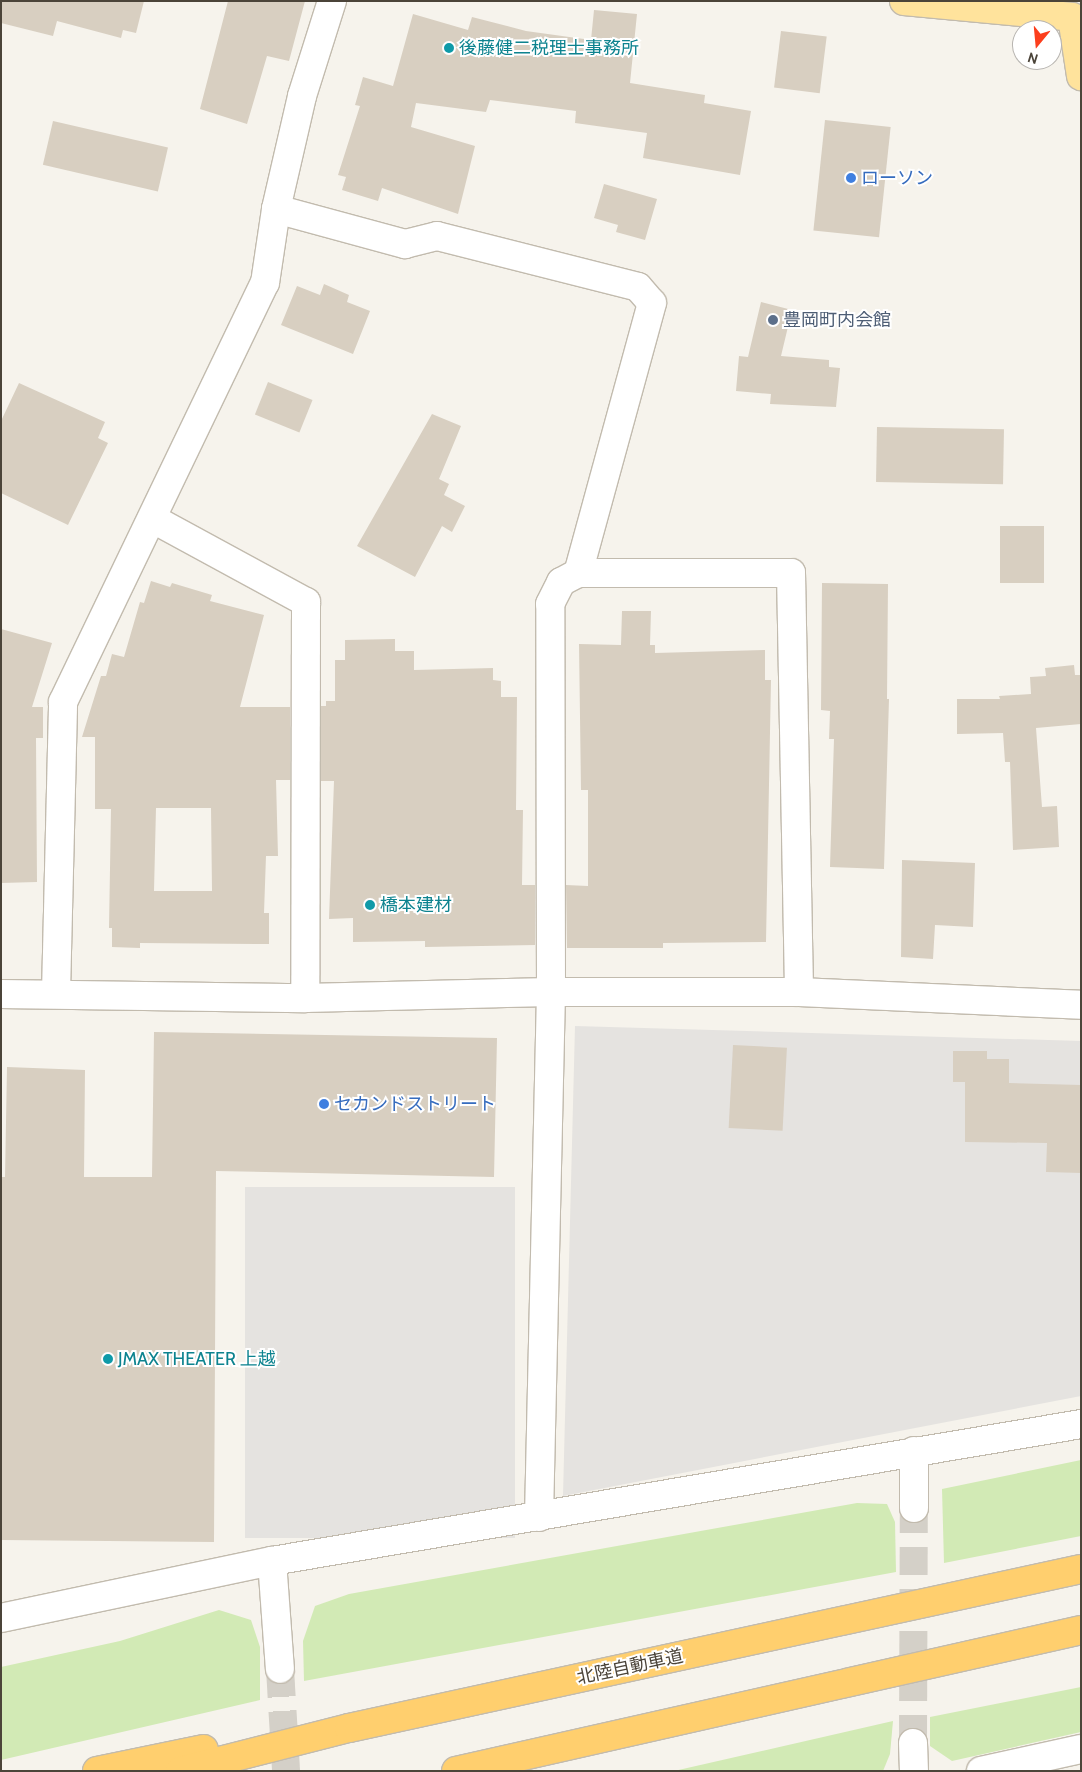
<!DOCTYPE html>
<html>
<head>
<meta charset="utf-8">
<style>
	body { margin:0 }
	#map { position:relative; width:1082px; height:1772px; overflow:hidden; background:#f6f3ec; font-family:Cabin,"Noto Sans JP",sans-serif }
	div>[style] { position:absolute }
	.green>* { inset:0; background:#d2eab5 }
	.parking>* { inset:0; background:#e5e3e0; transform-origin:0 0 }
	.building>* { inset:0; background:#d8cfc1; transform-origin:0 0 }
	.minor-tunnel>* { height:28px; margin-top:-14px; transform-origin:0; background:repeating-linear-gradient(90deg,#d4d0c8 0 28px,transparent 0 42px) }
	.roads { filter:drop-shadow(1px 0 #c2bbae) drop-shadow(-1px 0 #c2bbae) drop-shadow(0 1px #c2bbae) drop-shadow(0 -1px #c2bbae) }
	.minor>* { height:28px; margin:-14px; padding:0 14px; transform-origin:14px; border-radius:14px; background:#fff }
	.tertiary>* { height:28px; margin:-14px; padding:0 14px; transform-origin:14px; border-radius:14px; background:#fff }
	.primary>* { height:28px; margin:-14px; padding:0 14px; transform-origin:14px; border-radius:14px; background:#ffe39c }
	.motorway>* { height:28px; margin:-14px; padding:0 14px; transform-origin:14px; border-radius:14px; background:#ffcf6e }
	.dots>* { width:14px; height:14px; translate:-50% -50%; box-sizing:border-box; border:2px solid #fff; border-radius:50% }
	span { translate:-50% -50%; white-space:nowrap; text-align:center; line-height:1.15; -webkit-text-stroke:4px #fff; paint-order:stroke }
	.culture-label { font-size:18px; color:#0d838f }
	.left { translate:0 -50%; text-align:left }
	.shop-label { font-size:18px; color:#366cbe }
	.service-label { font-size:18px; color:#4e5e75 }
	.street-label { font-size:18px; color:#4b4439 }
	.frame { position:absolute; inset:0; border:2px solid #4b4439; pointer-events:none }
	.north { position:absolute; left:1012px; top:20px; width:50px; height:50px; box-sizing:border-box; background:#fff; border:1px solid #b7b4b0; border-radius:50%; rotate:197deg; font-size:14px; font-weight:700; line-height:20px; text-align:center; color:#4b4439 }
	.north::after { content:''; display:block; margin:auto; width:18px; height:22px; background:#fc3f1d; clip-path:polygon(50% 0,100% 100%,50% 72%,0 100%) }
</style>
</head>
<body>
<div id="map">
	<div class="green">
		<i style="clip-path:polygon(1081px 1460px,1081px 1536px,944px 1563px,942px 1489px)"></i>
		<i style="clip-path:polygon(857px 1503px,887px 1504px,895px 1522px,896px 1572px,304px 1681px,303px 1641px,315px 1606px,349px 1594px)"></i>
		<i style="clip-path:polygon(219px 1610px,251px 1620px,260px 1647px,260px 1700px,1px 1760px,1px 1667px,120px 1641px)"></i>
		<i style="clip-path:polygon(1081px 1687px,1081px 1732px,952px 1761px,930px 1746px,930px 1717px)"></i>
		<i style="clip-path:polygon(893px 1721px,890px 1754px,883px 1771px,674px 1771px)"></i>
	</div>
	<div class="parking">
		<i style="clip-path:polygon(575px 1026px,1081px 1041px,1081px 1396px,563px 1496px)"></i>
		<i style="left:245px;top:1187px;width:270px;height:351px"></i>
	</div>
	<div class="building">
		<i style="clip-path:polygon(1px 1px,144px 1px,136px 33px,123px 30px,121px 38px,57px 21px,53px 36px,1px 23px)"></i>
		<i style="clip-path:polygon(228px 1px,305px 1px,289px 61px,267px 56px,247px 124px,200px 109px)"></i>
		<i style="clip-path:polygon(594px 10px,637px 14px,630px 83px,705px 95px,704px 103px,751px 111px,740px 175px,643px 158px,647px 133px,575px 123px,576px 111px,490px 100px,486px 112px,416px 103px,411px 127px,475px 146px,458px 214px,382px 188px,378px 201px,342px 190px,346px 177px,338px 175px,360px 106px,355px 105px,363px 77px,393px 86px,413px 14px,468px 30px,472px 17px,526px 31px,591px 40px)"></i>
		<i style="left:781px;top:31px;width:46px;height:57px;rotate:7deg"></i>
		<i style="left:825px;top:120px;width:66px;height:111px;rotate:6deg"></i>
		<i style="left:53px;top:121px;width:118px;height:45px;rotate:13deg"></i>
		<i style="clip-path:polygon(604px 184px,657px 199px,645px 240px,616px 232px,618px 225px,594px 218px)"></i>
		<i style="clip-path:polygon(324px 284px,349px 295px,347px 302px,370px 311px,353px 354px,281px 325px,297px 286px,320px 295px)"></i>
		<i style="clip-path:polygon(761px 302px,792px 310px,781px 356px,829px 360px,829px 367px,840px 368px,836px 407px,770px 404px,771px 394px,736px 391px,739px 356px,748px 357px)"></i>
		<i style="left:268px;top:382px;width:48px;height:35px;rotate:22deg"></i>
		<i style="clip-path:polygon(19px 383px,105px 422px,98px 438px,108px 443px,68px 525px,1px 493px,1px 421px)"></i>
		<i style="clip-path:polygon(432px 414px,461px 426px,439px 479px,449px 484px,444px 495px,465px 506px,452px 532px,442px 526px,415px 577px,357px 546px)"></i>
		<i style="left:877px;top:427px;width:127px;height:55px;rotate:1deg"></i>
		<i style="left:1000px;top:526px;width:44px;height:57px"></i>
		<i style="clip-path:polygon(evenodd,151px 581px,170px 587px,172px 583px,212px 595px,210px 601px,264px 615px,240px 707px,290px 707px,290px 780px,276px 780px,278px 856px,266px 856px,264px 913px,269px 913px,269px 944px,140px 943px,140px 948px,112px 947px,112px 928px,109px 928px,111px 809px,95px 809px,95px 737px,82px 737px,101px 676px,106px 676px,112px 654px,124px 657px,140px 602px,144px 603px,151px 581px,156px 808px,211px 808px,212px 891px,154px 891px,156px 808px)"></i>
		<i style="clip-path:polygon(822px 583px,888px 584px,887px 699px,889px 699px,884px 869px,830px 867px,834px 739px,829px 739px,830px 711px,821px 710px)"></i>
		<i style="clip-path:polygon(622px 611px,651px 611px,650px 645px,655px 645px,655px 653px,765px 650px,765px 680px,771px 680px,766px 942px,663px 943px,663px 948px,567px 948px,566px 885px,588px 886px,588px 790px,581px 790px,579px 644px,621px 645px)"></i>
		<i style="clip-path:polygon(1px 629px,52px 643px,32px 707px,43px 707px,43px 738px,36px 738px,37px 882px,1px 883px)"></i>
		<i style="clip-path:polygon(395px 639px,395px 651px,414px 651px,414px 670px,493px 668px,493px 680px,501px 681px,501px 697px,517px 697px,516px 810px,523px 810px,522px 885px,535px 885px,535px 945px,425px 947px,425px 941px,353px 942px,353px 918px,329px 919px,334px 781px,321px 781px,321px 706px,326px 706px,326px 701px,335px 701px,335px 660px,345px 660px,345px 640px)"></i>
		<i style="clip-path:polygon(1074px 665px,1075px 675px,1081px 675px,1081px 724px,1036px 728px,1042px 807px,1057px 806px,1059px 847px,1013px 850px,1010px 762px,1005px 762px,1003px 733px,957px 734px,957px 699px,1000px 699px,999px 696px,1031px 694px,1030px 677px,1046px 676px,1045px 668px)"></i>
		<i style="clip-path:polygon(902px 860px,975px 863px,973px 927px,935px 925px,933px 959px,901px 957px)"></i>
		<i style="clip-path:polygon(154px 1032px,497px 1038px,494px 1177px,216px 1171px,214px 1542px,1px 1540px,1px 1177px,5px 1177px,7px 1067px,85px 1070px,84px 1177px,152px 1177px)"></i>
		<i style="left:733px;top:1045px;width:54px;height:83px;rotate:3deg"></i>
		<i style="clip-path:polygon(953px 1051px,987px 1051px,987px 1059px,1009px 1059px,1009px 1083px,1081px 1085px,1081px 1173px,1046px 1172px,1047px 1143px,965px 1142px,965px 1082px,953px 1082px)"></i>
	</div>
	<div class="minor-tunnel">
		<i style="left:280px;top:1669px;width:102px;rotate:86.6deg"></i>
		<i style="left:913px;top:1743px;width:235px;rotate:-89.8deg"></i>
	</div>
	<div class="roads">
		<div class="minor">
			<i style="left:276px;top:209px;width:134px;rotate:15.2deg"></i>
			<i style="left:405px;top:244px;width:33px;rotate:-14deg"></i>
			<i style="left:437px;top:236px;width:207px;rotate:14.2deg"></i>
			<i style="left:638px;top:287px;width:21px;rotate:49deg"></i>
			<i style="left:652px;top:303px;width:280px;rotate:105.3deg"></i>
			<i style="left:153px;top:519px;width:174px;rotate:28.5deg"></i>
			<i style="left:306px;top:602px;width:396px;rotate:90.1deg"></i>
			<i style="left:56px;top:993px;width:291px;rotate:-88.6deg"></i>
			<i style="left:63px;top:702px;width:465px;rotate:-64.3deg"></i>
			<i style="left:265px;top:283px;width:75px;rotate:-81.5deg"></i>
			<i style="left:276px;top:209px;width:116px;rotate:-77deg"></i>
			<i style="left:302px;top:96px;width:100px;rotate:-72.5deg"></i>
			<i style="left:914px;top:1451px;width:57px;rotate:90deg"></i>
			<i style="left:539px;top:1517px;width:525px;rotate:-88.69deg"></i>
			<i style="left:551px;top:992px;width:388px;rotate:-90.1deg"></i>
			<i style="left:550px;top:604px;width:25px;rotate:-63deg"></i>
			<i style="left:561px;top:582px;width:19px;rotate:-28deg"></i>
			<i style="left:578px;top:573px;width:213px"></i>
			<i style="left:791px;top:573px;width:419px;rotate:88.9deg"></i>
			<i style="left:272px;top:1561px;width:108px;rotate:85.8deg"></i>
			<i style="left:1px;top:1618px;width:277px;rotate:-11.9deg"></i>
			<i style="left:272px;top:1561px;width:821px;rotate:-9.61deg"></i>
			<i style="left:913px;top:1743px;width:28px;rotate:88deg"></i>
			<i style="left:981px;top:1771px;width:102px;rotate:-12.4deg"></i>
		</div>
		<div class="tertiary">
			<i style="left:1px;top:994px;width:304px;rotate:0.8deg"></i>
			<i style="left:305px;top:998px;width:246px;rotate:-1.4deg"></i>
			<i style="left:551px;top:992px;width:248px"></i>
			<i style="left:799px;top:992px;width:282px;rotate:2.6deg"></i>
		</div>
		<div class="primary">
			<i style="left:904px;top:1px;width:169px;rotate:5.4deg"></i>
			<i style="left:1072px;top:17px;width:60px;rotate:81.3deg"></i>
		</div>
		<div class="motorway">
			<i style="left:97px;top:1771px;width:109px;rotate:-11.6deg"></i>
			<i style="left:180px;top:1771px;width:174px;rotate:-14.3deg"></i>
			<i style="left:349px;top:1728px;width:749px;rotate:-12.26deg"></i>
			<i style="left:456px;top:1771px;width:641px;rotate:-12.71deg"></i>
		</div>
	</div>
	<div class="dots">
		<i style="left:449px;top:48px;background:#0f9aa8"></i>
		<i style="left:851px;top:178px;background:#3f7fe0"></i>
		<i style="left:773px;top:320px;background:#5c6f8a"></i>
		<i style="left:370px;top:905px;background:#0f9aa8"></i>
		<i style="left:324px;top:1104px;background:#3f7fe0"></i>
		<i style="left:108px;top:1359px;background:#0f9aa8"></i>
	</div>
	<div class="culture-label">
		<span class="left" style="left:459px;top:48px">後藤健二税理士事務所</span>
		<span class="left" style="left:380px;top:905px">橋本建材</span>
		<span class="left" style="left:118px;top:1359px">JMAX THEATER 上越</span>
	</div>
	<div class="shop-label">
		<span class="left" style="left:861px;top:178px">ローソン</span>
		<span class="left" style="left:334px;top:1104px">セカンドストリート</span>
	</div>
	<div class="service-label">
		<span class="left" style="left:783px;top:320px">豊岡町内会館</span>
	</div>
	<div class="street-label">
		<span style="left:630px;top:1667px;rotate:-12deg">北陸自動車道</span>
	</div>
	<div class="frame"></div>
	<div class="north">N</div>
</div>
</body>
</html>
